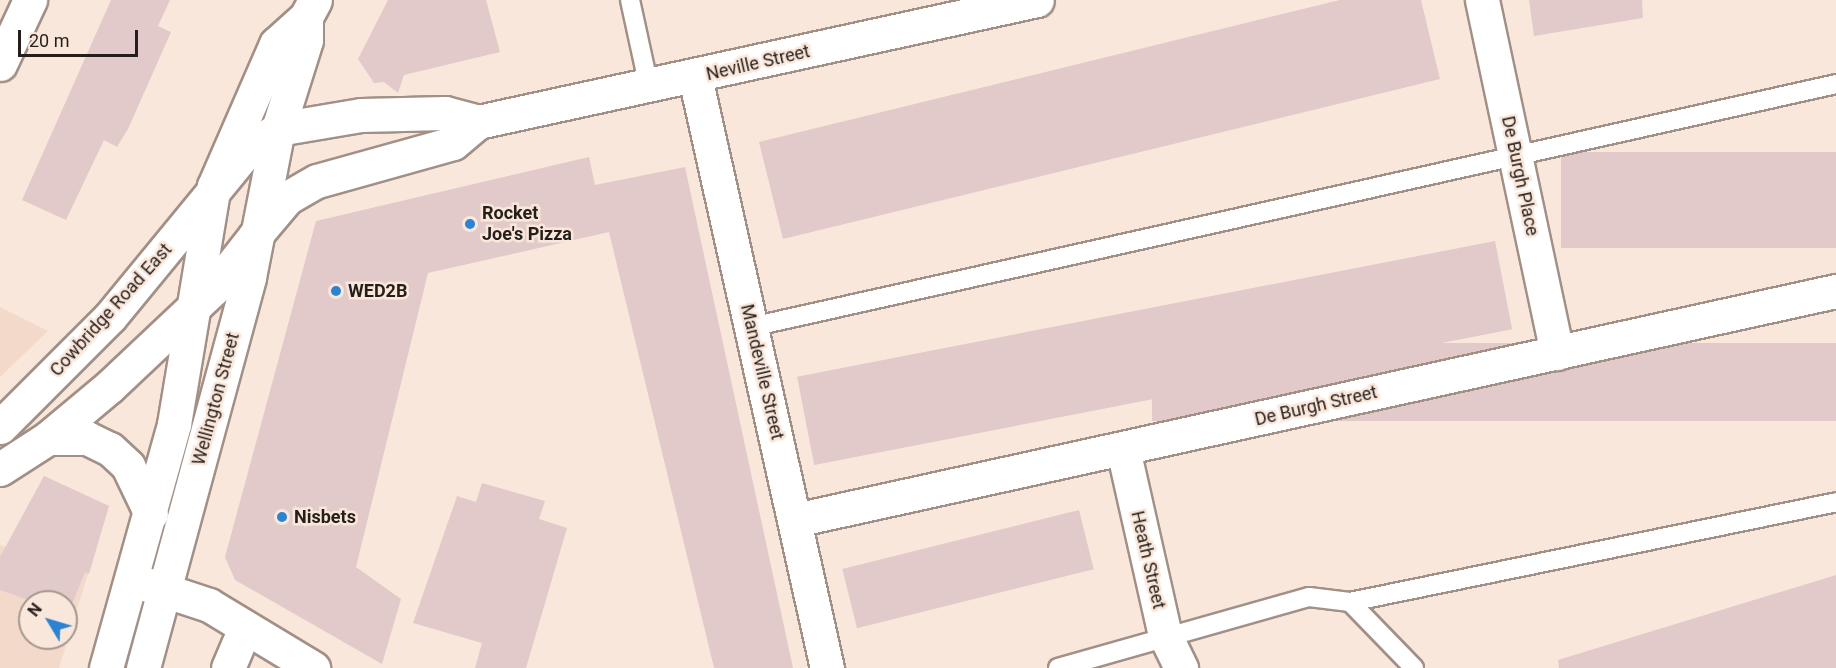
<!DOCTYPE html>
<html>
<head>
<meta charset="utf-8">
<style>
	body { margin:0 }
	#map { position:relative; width:1836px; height:668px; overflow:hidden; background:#fae7db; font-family:Roboto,sans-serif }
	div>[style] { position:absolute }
	.built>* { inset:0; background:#f3d9c9 }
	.building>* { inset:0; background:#e1cac9; transform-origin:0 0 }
	.roads { filter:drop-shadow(2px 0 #a29086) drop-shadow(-2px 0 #a29086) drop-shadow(0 2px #a29086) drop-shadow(0 -2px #a29086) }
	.lane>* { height:18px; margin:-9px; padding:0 9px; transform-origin:9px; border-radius:9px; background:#fff }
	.street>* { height:33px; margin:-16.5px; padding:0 16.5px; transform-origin:16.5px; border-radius:16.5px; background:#fff }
	.secondary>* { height:33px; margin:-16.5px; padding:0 16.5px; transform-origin:16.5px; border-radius:16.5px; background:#fff }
	.primary>* { height:33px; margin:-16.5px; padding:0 16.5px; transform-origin:16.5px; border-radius:16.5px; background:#fff }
	.dots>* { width:16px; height:16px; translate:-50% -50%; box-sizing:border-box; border:3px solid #fae7db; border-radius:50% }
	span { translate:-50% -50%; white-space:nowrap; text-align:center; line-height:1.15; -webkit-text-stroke:5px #fae7db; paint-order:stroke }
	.street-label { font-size:18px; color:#251e1a }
	.poi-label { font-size:18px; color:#251e1a; font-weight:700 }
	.left { translate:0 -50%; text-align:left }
	.north { position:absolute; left:18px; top:590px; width:60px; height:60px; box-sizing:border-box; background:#fae7db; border:2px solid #a5978e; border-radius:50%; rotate:308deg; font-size:16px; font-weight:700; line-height:24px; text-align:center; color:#251e1a }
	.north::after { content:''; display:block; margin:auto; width:21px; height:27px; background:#2c83d1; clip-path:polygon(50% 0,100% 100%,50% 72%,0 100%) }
	.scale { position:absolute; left:18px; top:30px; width:120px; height:27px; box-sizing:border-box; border:3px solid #251e1a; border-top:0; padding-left:8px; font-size:18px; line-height:21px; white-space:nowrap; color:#251e1a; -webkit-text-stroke:4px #fae7db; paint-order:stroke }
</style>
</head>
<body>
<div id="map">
	<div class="built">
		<i style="clip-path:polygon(0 307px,48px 331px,0 377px)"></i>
		<i style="clip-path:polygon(evenodd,44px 476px,109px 506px,59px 668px,0 668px,0 545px,6px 547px,44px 476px,30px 602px,66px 602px,66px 638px,30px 638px,30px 602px)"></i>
	</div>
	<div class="building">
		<i style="clip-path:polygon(111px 0,170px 0,158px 26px,171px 32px,128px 129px,117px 147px,104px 140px,66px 220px,22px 200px)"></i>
		<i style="clip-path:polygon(388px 0,486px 0,500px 52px,404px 75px,398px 93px,384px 82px,374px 83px,358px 59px)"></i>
		<i style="clip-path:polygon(1340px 0,1421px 0,1440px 79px,783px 239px,759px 142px)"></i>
		<i style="clip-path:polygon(1529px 0,1642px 0,1643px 18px,1534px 36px)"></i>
		<i style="left:1836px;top:152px;width:96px;height:275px;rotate:90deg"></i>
		<i style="clip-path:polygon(589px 157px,595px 185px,685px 167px,793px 668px,714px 668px,609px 232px,428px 273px,356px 567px,401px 599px,382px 664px,235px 580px,225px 557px,316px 221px)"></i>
		<i style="left:1495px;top:241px;width:90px;height:711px;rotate:79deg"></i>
		<i style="left:1836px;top:343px;width:78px;height:684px;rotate:90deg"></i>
		<i style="clip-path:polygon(44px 476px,109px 506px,89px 574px,85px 572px,68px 614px,66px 602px,34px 602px,0 590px,0 557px)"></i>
		<i style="clip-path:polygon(482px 483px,545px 501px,539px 519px,567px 528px,526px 668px,475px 668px,482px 643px,413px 623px,457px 496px,476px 502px)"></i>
		<i style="left:1079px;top:510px;width:61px;height:244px;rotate:76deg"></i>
		<i style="clip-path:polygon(1836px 575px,1836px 668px,1559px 668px,1558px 660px)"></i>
	</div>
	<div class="roads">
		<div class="lane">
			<i style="left:630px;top:0;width:89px;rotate:77.7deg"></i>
			<i style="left:751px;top:327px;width:1112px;rotate:-12.62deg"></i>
			<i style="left:1350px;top:602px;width:92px;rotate:45.9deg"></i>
			<i style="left:1058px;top:668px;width:261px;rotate:-15.8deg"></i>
			<i style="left:1309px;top:597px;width:41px;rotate:7deg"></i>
			<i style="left:1350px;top:602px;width:496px;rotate:-11.6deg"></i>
		</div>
		<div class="street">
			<i style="left:1482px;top:0;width:361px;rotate:78deg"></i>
			<i style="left:0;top:64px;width:71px;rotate:-64.9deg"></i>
			<i style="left:695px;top:77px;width:606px;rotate:77.41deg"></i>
			<i style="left:278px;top:129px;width:84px;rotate:-9.6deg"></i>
			<i style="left:361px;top:115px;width:84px;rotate:-1.4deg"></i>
			<i style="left:445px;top:113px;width:34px;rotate:15deg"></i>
			<i style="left:478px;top:122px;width:572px;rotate:-12.31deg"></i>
			<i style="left:254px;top:237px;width:51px;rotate:-49.8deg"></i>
			<i style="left:287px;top:198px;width:34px;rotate:-30deg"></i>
			<i style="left:317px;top:181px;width:141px;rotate:-15.6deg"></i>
			<i style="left:453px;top:143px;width:33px;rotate:-40deg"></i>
			<i style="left:1123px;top:449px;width:191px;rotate:77.3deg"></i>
			<i style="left:1165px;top:635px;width:37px;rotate:64deg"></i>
			<i style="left:795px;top:520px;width:1066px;rotate:-12.41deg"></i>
			<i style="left:133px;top:580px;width:80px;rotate:18.2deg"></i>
			<i style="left:209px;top:605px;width:122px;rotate:31.2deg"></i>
			<i style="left:228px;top:668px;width:43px;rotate:-67deg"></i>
		</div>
		<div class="secondary">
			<i style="left:0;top:427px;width:156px;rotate:-45deg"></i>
			<i style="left:110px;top:317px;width:219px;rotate:-50.6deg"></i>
			<i style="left:249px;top:148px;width:35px;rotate:-33deg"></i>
			<i style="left:48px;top:438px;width:39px"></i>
			<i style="left:87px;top:438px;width:25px;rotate:26deg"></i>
			<i style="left:110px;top:449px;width:25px;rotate:43deg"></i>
			<i style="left:128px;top:466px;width:53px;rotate:64.4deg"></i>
			<i style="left:0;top:469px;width:57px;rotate:-32.9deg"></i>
			<i style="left:48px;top:438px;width:80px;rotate:-39.9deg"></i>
			<i style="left:109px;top:387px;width:144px;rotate:-43.3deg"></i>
			<i style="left:214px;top:288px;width:65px;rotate:-51.9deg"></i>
		</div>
		<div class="primary">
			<i style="left:106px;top:668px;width:253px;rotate:-74.4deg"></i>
			<i style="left:174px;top:424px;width:241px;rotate:-80.5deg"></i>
			<i style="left:214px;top:186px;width:155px;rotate:-66.4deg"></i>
			<i style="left:276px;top:44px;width:40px;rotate:-42deg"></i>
			<i style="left:306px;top:17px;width:19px;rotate:-62deg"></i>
			<i style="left:143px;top:668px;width:405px;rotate:-74.8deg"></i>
			<i style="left:249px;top:277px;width:151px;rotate:-78.9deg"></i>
			<i style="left:278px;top:129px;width:93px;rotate:-72.5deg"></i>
			<i style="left:306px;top:40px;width:23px;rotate:-90deg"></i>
		</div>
	</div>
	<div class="dots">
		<i style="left:470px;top:224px;background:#2c83d1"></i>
		<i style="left:336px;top:291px;background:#2c83d1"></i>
		<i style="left:282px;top:517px;background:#2c83d1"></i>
	</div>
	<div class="street-label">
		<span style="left:758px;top:63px;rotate:-13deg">Neville Street</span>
		<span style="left:1520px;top:176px;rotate:78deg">De Burgh Place</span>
		<span style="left:111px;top:310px;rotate:-48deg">Cowbridge Road East</span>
		<span style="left:762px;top:372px;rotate:77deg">Mandeville Street</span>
		<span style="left:216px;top:399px;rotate:-75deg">Wellington Street</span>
		<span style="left:1316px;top:406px;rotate:-13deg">De Burgh Street</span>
		<span style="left:1148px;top:560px;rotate:77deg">Heath Street</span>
	</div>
	<div class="poi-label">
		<span class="left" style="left:482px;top:224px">Rocket<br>Joe's Pizza</span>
		<span class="left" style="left:348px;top:291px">WED2B</span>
		<span class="left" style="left:294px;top:517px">Nisbets</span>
	</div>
	<div class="north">N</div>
	<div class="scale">20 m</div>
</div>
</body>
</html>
